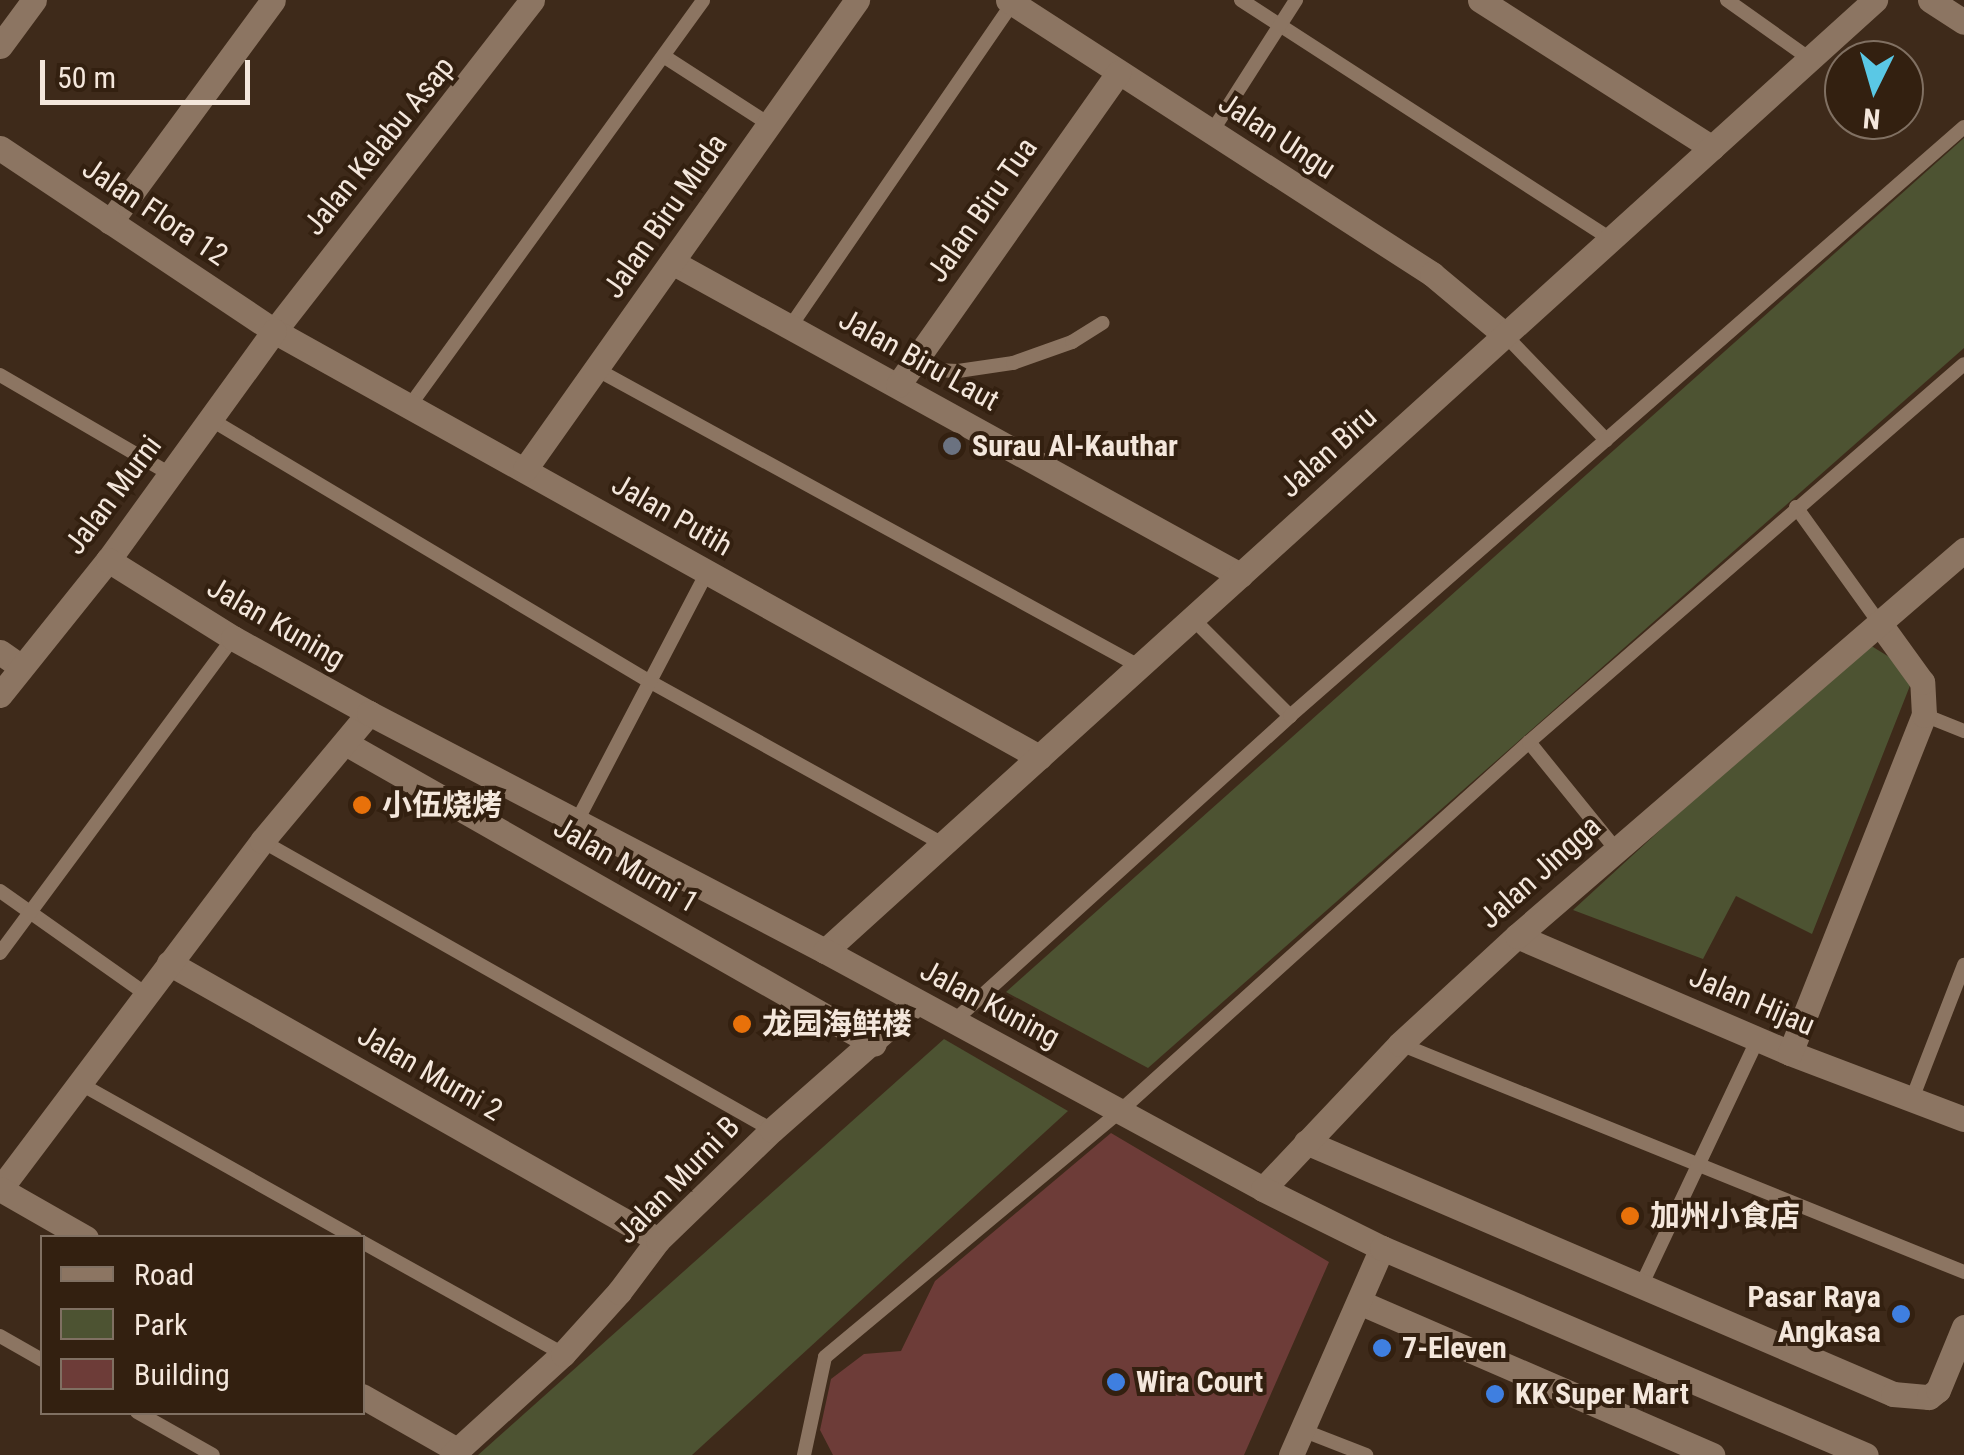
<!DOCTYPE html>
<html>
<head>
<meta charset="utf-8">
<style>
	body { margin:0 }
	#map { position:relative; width:1964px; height:1455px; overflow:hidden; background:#3e2a1a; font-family:"Roboto Condensed","Noto Sans SC",sans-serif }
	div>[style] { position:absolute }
	.green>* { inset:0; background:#4d5332 }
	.building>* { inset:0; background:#6d3c38 }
	.service>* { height:14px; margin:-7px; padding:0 7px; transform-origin:7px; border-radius:7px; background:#8c7562 }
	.minor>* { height:25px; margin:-12.5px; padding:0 12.5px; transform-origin:12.5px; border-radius:12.5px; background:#8c7562 }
	.tertiary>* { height:25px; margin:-12.5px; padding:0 12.5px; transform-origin:12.5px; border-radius:12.5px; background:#8c7562 }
	.dots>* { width:28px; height:28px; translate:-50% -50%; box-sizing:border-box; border:5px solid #332010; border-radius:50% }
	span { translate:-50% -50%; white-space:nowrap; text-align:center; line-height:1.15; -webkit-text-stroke:8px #332010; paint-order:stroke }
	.street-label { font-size:30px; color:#f4e7dc }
	.poi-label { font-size:30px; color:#f4e7dc; font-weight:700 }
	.left { translate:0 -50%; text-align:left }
	.right { translate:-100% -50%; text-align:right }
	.legend { position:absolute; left:40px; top:1235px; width:325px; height:180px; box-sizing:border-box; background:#332010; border:2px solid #807062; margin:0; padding:12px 18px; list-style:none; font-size:30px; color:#f4e7dc }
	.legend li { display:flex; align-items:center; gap:20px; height:50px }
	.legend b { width:50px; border:2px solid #807062 }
	.north { position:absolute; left:1824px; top:40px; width:100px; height:100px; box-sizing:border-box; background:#332010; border:2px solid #807062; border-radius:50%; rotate:185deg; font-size:28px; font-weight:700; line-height:40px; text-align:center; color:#f4e7dc }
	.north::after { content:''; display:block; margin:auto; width:35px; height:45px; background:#5ac8e5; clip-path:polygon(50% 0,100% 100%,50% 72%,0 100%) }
	.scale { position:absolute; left:40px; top:60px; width:210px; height:45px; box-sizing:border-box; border:5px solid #f4e7dc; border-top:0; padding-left:12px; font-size:30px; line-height:35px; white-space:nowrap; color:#f4e7dc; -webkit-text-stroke:8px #332010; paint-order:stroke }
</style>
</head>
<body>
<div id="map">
	<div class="green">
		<i style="clip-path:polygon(1964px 138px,1964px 348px,1148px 1068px,1006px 992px)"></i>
		<i style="clip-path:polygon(1865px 642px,1915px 673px,1812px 934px,1736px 896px,1703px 959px,1573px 910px)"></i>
		<i style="clip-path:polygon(944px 1039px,1068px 1111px,692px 1455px,478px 1455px)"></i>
	</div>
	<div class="building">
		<i style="clip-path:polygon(1111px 1133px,1329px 1262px,1244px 1455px,833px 1455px,820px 1430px,831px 1379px,864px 1354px,901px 1351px,935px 1281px)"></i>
	</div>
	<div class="service">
		<i style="left:1241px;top:0;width:440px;rotate:32.9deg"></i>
		<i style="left:1727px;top:0;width:102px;rotate:35.4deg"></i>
		<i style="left:665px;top:57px;width:124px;rotate:32.8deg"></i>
		<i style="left:1211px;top:133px;width:158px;rotate:-57.4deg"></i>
		<i style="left:790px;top:327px;width:393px;rotate:-55.5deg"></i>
		<i style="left:1505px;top:335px;width:146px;rotate:46.1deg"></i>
		<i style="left:596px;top:369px;width:619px;rotate:28.68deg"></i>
		<i style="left:910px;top:369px;width:48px;rotate:2.4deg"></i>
		<i style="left:958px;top:371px;width:56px;rotate:-8.3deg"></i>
		<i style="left:1013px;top:363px;width:63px;rotate:-19.6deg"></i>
		<i style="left:1072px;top:342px;width:36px;rotate:-32deg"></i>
		<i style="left:0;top:375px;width:197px;rotate:30.2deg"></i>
		<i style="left:411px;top:404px;width:498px;rotate:-54.1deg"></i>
		<i style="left:210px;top:419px;width:509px;rotate:30.85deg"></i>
		<i style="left:647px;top:680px;width:338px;rotate:29deg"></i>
		<i style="left:1796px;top:507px;width:144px;rotate:54.3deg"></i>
		<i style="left:1192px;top:618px;width:139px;rotate:45deg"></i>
		<i style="left:1924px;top:715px;width:43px;rotate:21.8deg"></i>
		<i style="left:1529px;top:742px;width:135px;rotate:51deg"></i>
		<i style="left:577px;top:821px;width:281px;rotate:-62.4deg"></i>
		<i style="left:262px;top:841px;width:586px;rotate:29.54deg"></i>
		<i style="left:0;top:891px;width:179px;rotate:35.2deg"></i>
		<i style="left:0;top:953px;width:392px;rotate:-53.5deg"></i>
		<i style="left:954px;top:1021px;width:454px;rotate:-42.2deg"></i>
		<i style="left:1290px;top:716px;width:895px;rotate:-41.15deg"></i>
		<i style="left:1400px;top:1044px;width:608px;rotate:22.01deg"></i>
		<i style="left:79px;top:1083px;width:317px;rotate:29.3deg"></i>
		<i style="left:1912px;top:1099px;width:144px;rotate:-68.8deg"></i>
		<i style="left:362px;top:1242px;width:230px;rotate:29.1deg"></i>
		<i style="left:1642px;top:1284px;width:271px;rotate:-64.7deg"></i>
		<i style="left:0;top:1336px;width:48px;rotate:29.7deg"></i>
		<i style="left:137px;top:1412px;width:87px;rotate:29.5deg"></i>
		<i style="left:1302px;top:1430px;width:69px;rotate:21.3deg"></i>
		<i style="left:804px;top:1455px;width:100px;rotate:-77.9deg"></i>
		<i style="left:825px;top:1357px;width:383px;rotate:-39.8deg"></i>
		<i style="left:1119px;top:1112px;width:552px;rotate:-42.06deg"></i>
		<i style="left:1529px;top:742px;width:576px;rotate:-40.99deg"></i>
	</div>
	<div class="minor">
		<i style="left:532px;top:0;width:420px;rotate:127.9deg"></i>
		<i style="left:274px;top:331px;width:876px;rotate:29.11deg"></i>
		<i style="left:1008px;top:0;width:505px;rotate:32.87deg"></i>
		<i style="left:1432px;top:274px;width:95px;rotate:39.9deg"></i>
		<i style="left:1480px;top:0;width:275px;rotate:32.5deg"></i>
		<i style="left:1930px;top:0;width:40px;rotate:32.9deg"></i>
		<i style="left:0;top:46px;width:57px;rotate:-53.5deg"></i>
		<i style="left:110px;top:222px;width:275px;rotate:-53.7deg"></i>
		<i style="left:672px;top:262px;width:649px;rotate:28.86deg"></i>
		<i style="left:898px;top:385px;width:382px;rotate:-54.8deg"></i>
		<i style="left:525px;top:469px;width:575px;rotate:-54.71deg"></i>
		<i style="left:0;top:652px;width:24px;rotate:35deg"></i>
		<i style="left:347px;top:744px;width:606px;rotate:29.65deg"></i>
		<i style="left:1517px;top:936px;width:297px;rotate:23.2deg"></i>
		<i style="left:1790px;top:1053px;width:186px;rotate:20.8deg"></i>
		<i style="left:825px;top:951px;width:1417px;rotate:-42.17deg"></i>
		<i style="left:169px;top:963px;width:562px;rotate:29.53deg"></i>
		<i style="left:1790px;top:1053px;width:364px;rotate:-68.4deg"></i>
		<i style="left:1924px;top:715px;width:33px;rotate:-93deg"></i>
		<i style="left:1922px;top:682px;width:72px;rotate:-125.9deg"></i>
		<i style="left:1306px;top:1142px;width:639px;rotate:23.23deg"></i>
		<i style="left:1893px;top:1394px;width:36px;rotate:5deg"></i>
		<i style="left:1929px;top:1397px;width:11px;rotate:-38deg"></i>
		<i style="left:1938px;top:1390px;width:68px;rotate:-67.6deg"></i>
		<i style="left:0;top:1189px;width:436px;rotate:-53deg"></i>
		<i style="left:262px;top:841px;width:167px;rotate:-50.1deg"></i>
		<i style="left:0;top:1189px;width:99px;rotate:29.7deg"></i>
		<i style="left:1263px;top:1189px;width:199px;rotate:-46.6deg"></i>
		<i style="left:1400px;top:1044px;width:159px;rotate:-42.7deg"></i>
		<i style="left:1517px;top:936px;width:591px;rotate:-40.81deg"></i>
		<i style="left:1359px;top:1302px;width:385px;rotate:23.4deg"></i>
		<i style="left:362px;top:1396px;width:109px;rotate:29.6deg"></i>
		<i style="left:452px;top:1455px;width:150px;rotate:-42.3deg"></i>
		<i style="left:563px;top:1354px;width:84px;rotate:-47.9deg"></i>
		<i style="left:619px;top:1292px;width:65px;rotate:-53.1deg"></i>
		<i style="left:658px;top:1240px;width:158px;rotate:-44deg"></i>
		<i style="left:772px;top:1130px;width:193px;rotate:-41.4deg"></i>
		<i style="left:1291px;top:1455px;width:226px;rotate:-66.3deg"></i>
	</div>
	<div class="tertiary">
		<i style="left:0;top:148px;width:329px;rotate:33.7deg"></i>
		<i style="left:274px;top:331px;width:283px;rotate:125.9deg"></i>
		<i style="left:108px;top:560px;width:173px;rotate:128.7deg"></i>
		<i style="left:108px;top:560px;width:147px;rotate:32deg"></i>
		<i style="left:233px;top:638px;width:155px;rotate:28.9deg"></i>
		<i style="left:369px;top:713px;width:514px;rotate:27.56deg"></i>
		<i style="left:825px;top:951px;width:498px;rotate:28.5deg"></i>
		<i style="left:1263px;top:1189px;width:133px;rotate:26.4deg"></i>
		<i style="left:1382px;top:1248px;width:526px;rotate:23.16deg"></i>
	</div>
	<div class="dots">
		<i style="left:952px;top:446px;background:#6b7280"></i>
		<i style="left:362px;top:805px;background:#e8710a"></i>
		<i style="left:742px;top:1024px;background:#e8710a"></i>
		<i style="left:1630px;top:1216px;background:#e8710a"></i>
		<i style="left:1901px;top:1314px;background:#3f7fe0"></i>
		<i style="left:1382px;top:1348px;background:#3f7fe0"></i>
		<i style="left:1116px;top:1382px;background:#3f7fe0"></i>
		<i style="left:1495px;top:1394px;background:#3f7fe0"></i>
	</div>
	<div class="street-label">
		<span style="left:1277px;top:136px;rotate:33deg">Jalan Ungu</span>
		<span style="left:379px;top:146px;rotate:-51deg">Jalan Kelabu Asap</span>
		<span style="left:982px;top:210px;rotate:-55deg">Jalan Biru Tua</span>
		<span style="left:155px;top:212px;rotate:34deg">Jalan Flora 12</span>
		<span style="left:665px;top:216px;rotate:-55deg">Jalan Biru Muda</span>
		<span style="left:919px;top:360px;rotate:29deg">Jalan Biru Laut</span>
		<span style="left:1328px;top:452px;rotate:-42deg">Jalan Biru</span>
		<span style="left:113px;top:495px;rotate:-53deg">Jalan Murni</span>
		<span style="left:672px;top:515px;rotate:30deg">Jalan Putih</span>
		<span style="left:276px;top:623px;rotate:30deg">Jalan Kuning</span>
		<span style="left:626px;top:865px;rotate:30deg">Jalan Murni 1</span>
		<span style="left:1540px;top:872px;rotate:-42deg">Jalan Jingga</span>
		<span style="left:1752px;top:1001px;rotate:23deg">Jalan Hijau</span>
		<span style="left:990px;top:1004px;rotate:28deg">Jalan Kuning</span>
		<span style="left:430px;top:1073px;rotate:30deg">Jalan Murni 2</span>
		<span style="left:678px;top:1180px;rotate:-46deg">Jalan Murni B</span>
	</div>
	<div class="poi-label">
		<span class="left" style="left:972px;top:446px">Surau Al-Kauthar</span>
		<span class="left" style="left:382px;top:805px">小伍烧烤</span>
		<span class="left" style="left:762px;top:1024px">龙园海鲜楼</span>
		<span class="left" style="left:1650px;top:1216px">加州小食店</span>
		<span class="right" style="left:1881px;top:1314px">Pasar Raya<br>Angkasa</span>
		<span class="left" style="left:1402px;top:1348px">7-Eleven</span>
		<span class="left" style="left:1136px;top:1382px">Wira Court</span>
		<span class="left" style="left:1515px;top:1394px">KK Super Mart</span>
	</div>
	<ul class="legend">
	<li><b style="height:12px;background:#8c7562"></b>Road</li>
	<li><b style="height:28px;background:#4d5332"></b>Park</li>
	<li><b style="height:28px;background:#6d3c38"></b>Building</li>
	</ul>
	<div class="north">N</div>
	<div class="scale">50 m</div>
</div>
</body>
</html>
